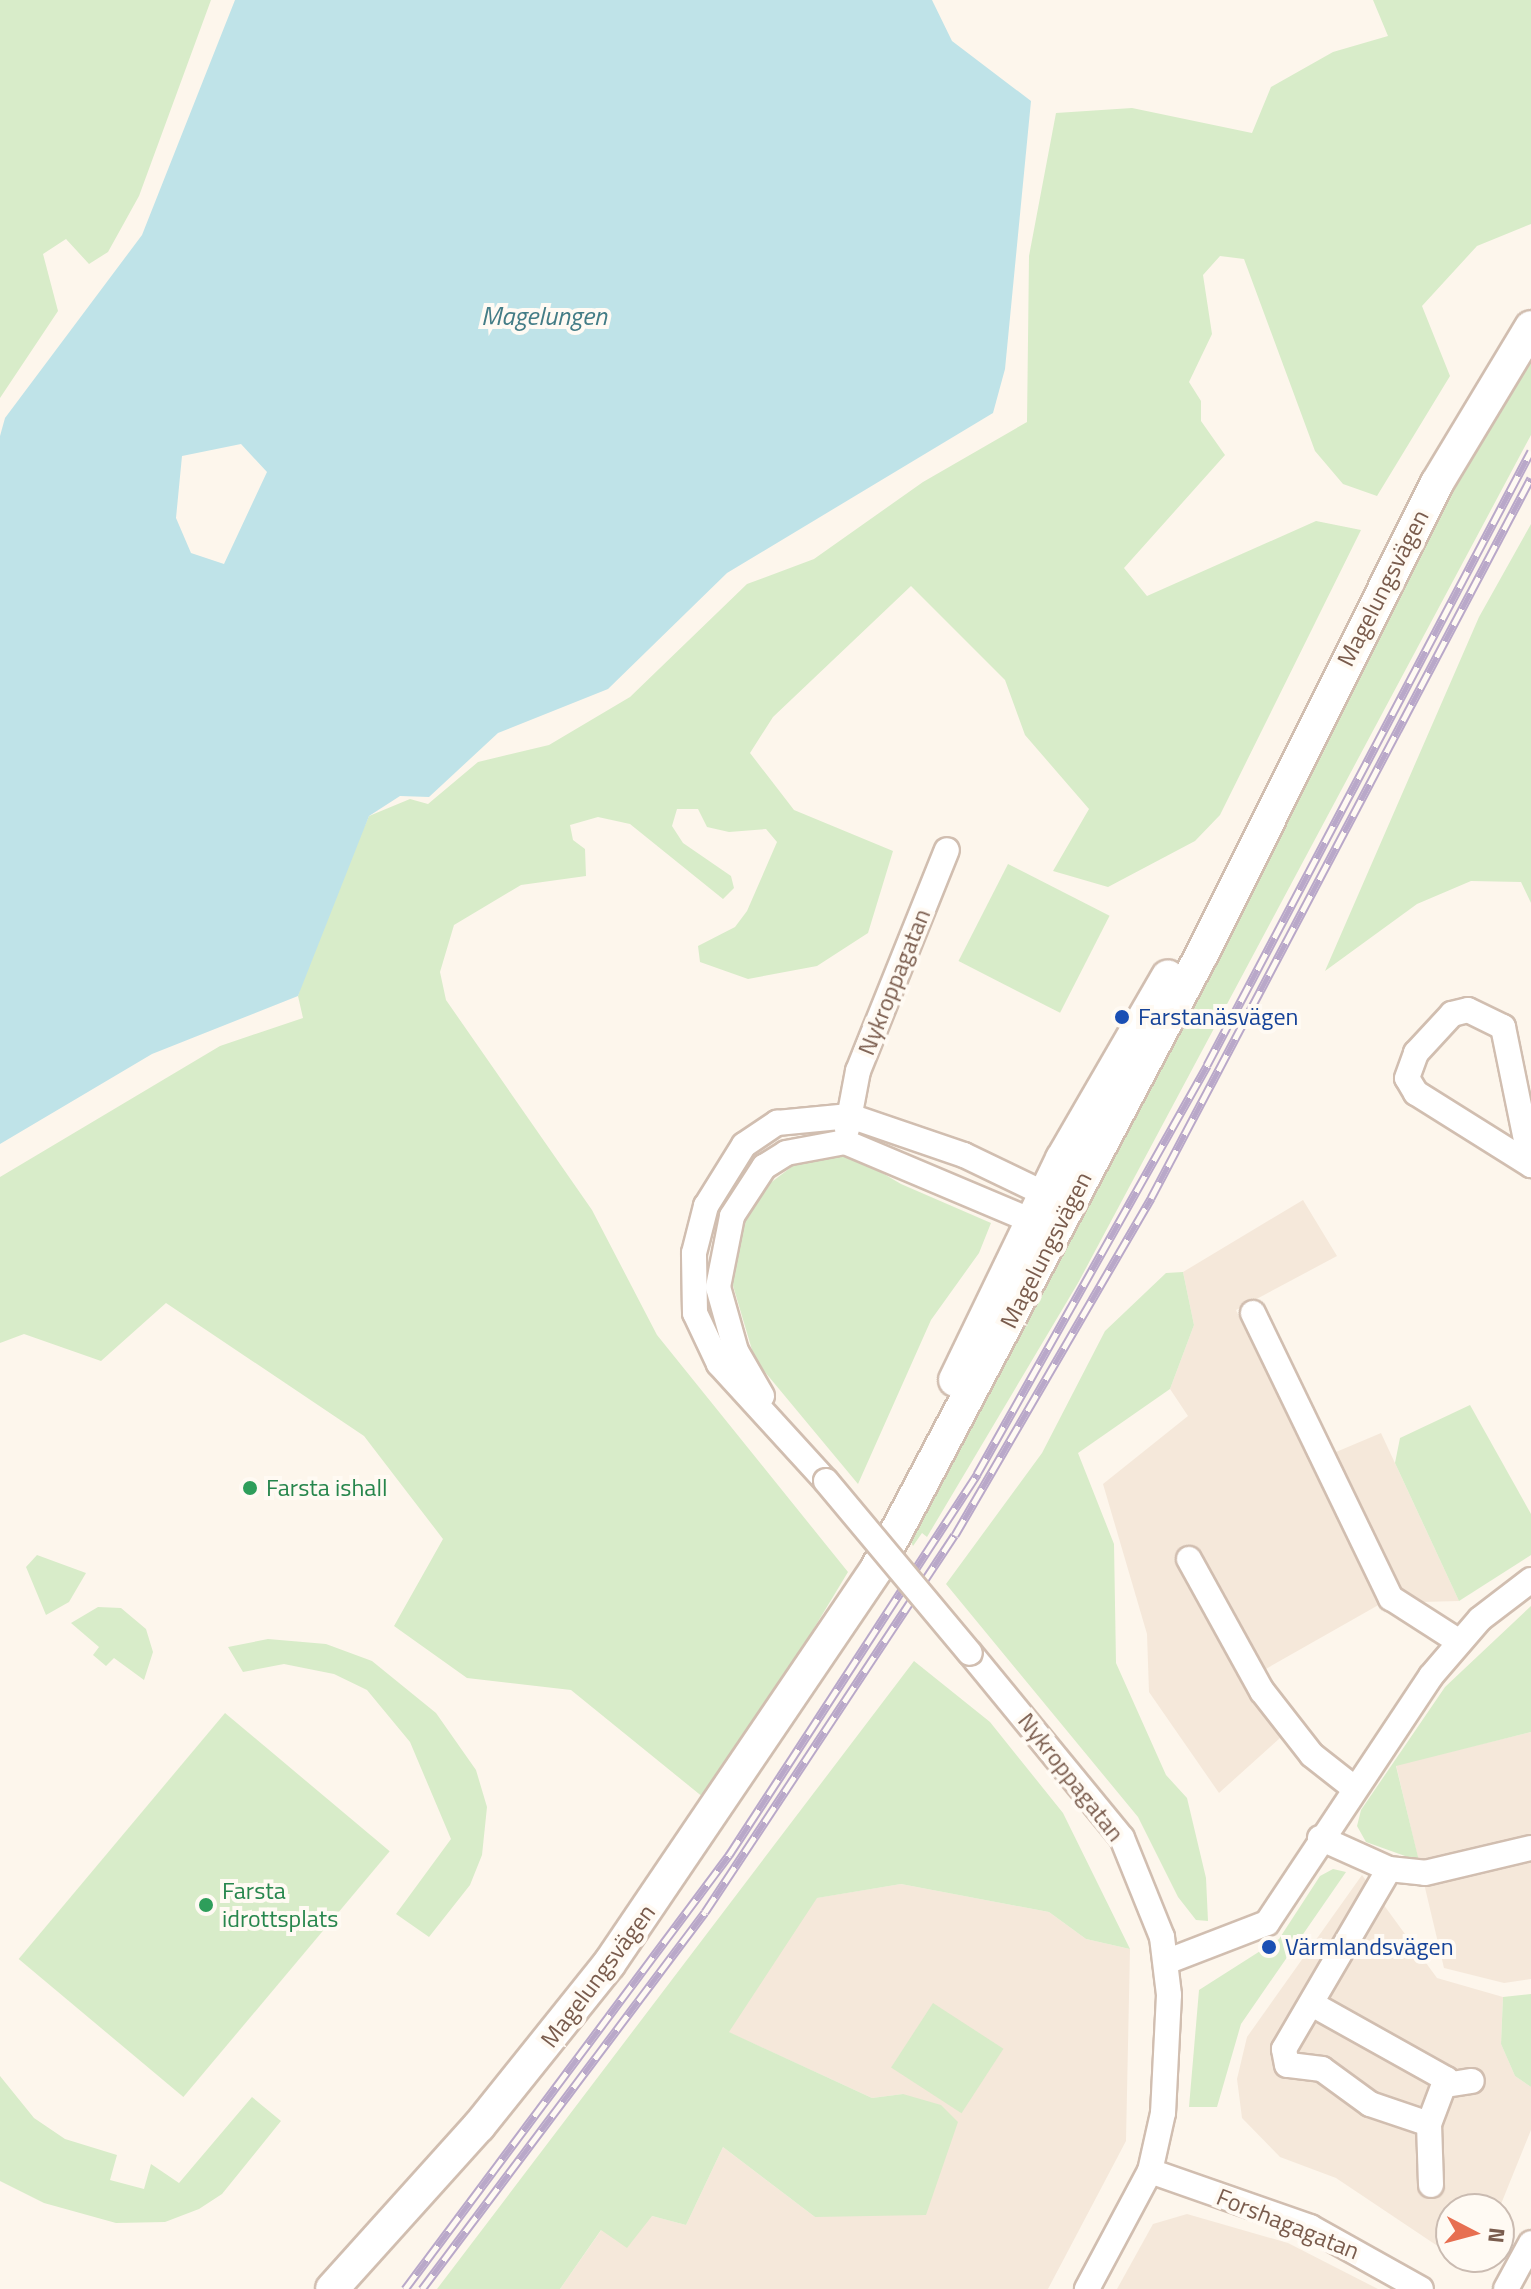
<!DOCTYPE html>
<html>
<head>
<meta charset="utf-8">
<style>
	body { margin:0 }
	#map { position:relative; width:1531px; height:2289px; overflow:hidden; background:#fdf6ec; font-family:"Titillium Web",sans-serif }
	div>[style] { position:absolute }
	.residential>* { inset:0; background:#f5e8da }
	.green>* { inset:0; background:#d8ecc9; transform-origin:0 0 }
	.water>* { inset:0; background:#bfe3e8 }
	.roads { filter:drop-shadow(2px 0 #d1beb0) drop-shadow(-2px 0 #d1beb0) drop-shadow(0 2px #d1beb0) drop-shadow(0 -2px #d1beb0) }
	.street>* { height:24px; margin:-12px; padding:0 12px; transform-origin:12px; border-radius:12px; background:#fff }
	.secondary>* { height:32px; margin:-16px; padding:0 16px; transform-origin:16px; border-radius:16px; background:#fff }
	.rail>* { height:9px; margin-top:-4.5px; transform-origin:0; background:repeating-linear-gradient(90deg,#fffaf3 0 18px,#b9a8c9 0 36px); box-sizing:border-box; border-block:2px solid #b9a8c9 }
	.bridges { filter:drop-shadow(2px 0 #d1beb0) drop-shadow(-2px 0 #d1beb0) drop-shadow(0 2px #d1beb0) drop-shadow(0 -2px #d1beb0) }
	.street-bridge>* { height:24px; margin:-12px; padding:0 12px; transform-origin:12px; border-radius:12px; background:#fff }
	.dots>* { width:22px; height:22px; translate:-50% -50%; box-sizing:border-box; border:4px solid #fffaf3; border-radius:50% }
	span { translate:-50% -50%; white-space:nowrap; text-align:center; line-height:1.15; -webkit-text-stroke:8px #fffaf3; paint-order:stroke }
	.street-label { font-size:24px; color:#7a5c4d }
	.transit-label { font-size:24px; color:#164399 }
	.left { translate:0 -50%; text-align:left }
	.leisure-label { font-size:24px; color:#27864d }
	.water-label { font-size:26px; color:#437c86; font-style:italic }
	.north { position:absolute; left:1435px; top:2193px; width:80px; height:80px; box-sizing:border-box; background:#fffaf3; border:2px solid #cabbb1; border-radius:50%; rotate:96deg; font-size:22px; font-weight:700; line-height:32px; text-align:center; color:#7a5c4d }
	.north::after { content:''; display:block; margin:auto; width:28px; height:36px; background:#e76f51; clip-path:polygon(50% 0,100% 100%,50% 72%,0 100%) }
</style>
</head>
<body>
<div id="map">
	<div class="residential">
		<i style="clip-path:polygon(1303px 1200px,1337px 1256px,1236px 1310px,1310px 1463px,1381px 1433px,1459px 1601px,1382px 1603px,1241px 1683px,1280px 1738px,1219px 1793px,1149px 1692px,1147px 1634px,1103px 1484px,1188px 1416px,1170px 1389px,1194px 1325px,1183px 1272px)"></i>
		<i style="clip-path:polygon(1531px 1732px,1531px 1979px,1504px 1983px,1444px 1968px,1396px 1765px)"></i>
		<i style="clip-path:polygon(1362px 1875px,1437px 1978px,1503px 1997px,1501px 2044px,1515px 2076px,1531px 2087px,1531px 2130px,1499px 2209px,1451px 2209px,1451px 2255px,1336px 2178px,1280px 2157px,1242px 2118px,1237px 2079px,1247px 2037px)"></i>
		<i style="clip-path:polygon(901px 1884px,1049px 1912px,1086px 1939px,1130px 1949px,1126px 2141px,1048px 2289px,560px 2289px,602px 2229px,652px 2216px,686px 2225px,723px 2147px,815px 2217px,903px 2094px,872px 2098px,728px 2032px,816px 1898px)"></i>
		<i style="clip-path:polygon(1187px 2214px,1288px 2243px,1378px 2289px,1117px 2289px,1153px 2224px)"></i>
	</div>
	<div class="green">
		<i style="clip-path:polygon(0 0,211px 0,139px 196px,108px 252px,89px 264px,66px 239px,43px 254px,58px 311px,0 398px)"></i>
		<i style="clip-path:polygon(1373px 0,1531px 0,1531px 224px,1477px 246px,1422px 306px,1450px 376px,1377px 496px,1343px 484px,1315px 451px,1244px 259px,1220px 256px,1203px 275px,1212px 334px,1189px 382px,1201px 401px,1201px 421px,1225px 455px,1124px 568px,1147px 596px,1316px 521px,1361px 530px,1220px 815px,1195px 841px,1108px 887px,1053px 871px,1089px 809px,1025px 735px,1005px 680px,911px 586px,773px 717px,750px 753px,794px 810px,893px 851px,868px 933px,817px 966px,748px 979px,700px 962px,698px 946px,735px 927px,747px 911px,777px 842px,766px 829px,729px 832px,707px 827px,698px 809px,677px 809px,672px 826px,683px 843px,731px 876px,734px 888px,723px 899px,630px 824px,598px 817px,570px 825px,573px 840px,585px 849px,586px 876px,521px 885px,454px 925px,440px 972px,446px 1000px,592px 1210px,657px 1335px,848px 1572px,709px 1802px,571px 1690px,467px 1678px,394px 1626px,443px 1539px,364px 1436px,166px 1303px,101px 1361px,24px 1334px,0 1343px,0 1177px,220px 1046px,303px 1018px,298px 996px,317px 934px,369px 816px,410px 799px,428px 804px,478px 762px,549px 745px,630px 697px,747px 584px,814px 559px,923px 482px,1027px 422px,1029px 256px,1056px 113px,1132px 108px,1252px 133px,1271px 87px,1333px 52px,1388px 36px)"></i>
		<i style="clip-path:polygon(1531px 361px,1531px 435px,1078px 1283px,927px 1537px,922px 1533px,913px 1546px,909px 1538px,1326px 747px,1329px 726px,1484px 433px)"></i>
		<i style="clip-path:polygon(1531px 524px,1531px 903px,1521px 882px,1471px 881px,1417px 904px,1325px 971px,1479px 617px)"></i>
		<i style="left:1008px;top:864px;width:114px;height:109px;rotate:27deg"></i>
		<i style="clip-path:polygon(844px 1153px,869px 1157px,867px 1164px,901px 1184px,991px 1223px,979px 1253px,931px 1320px,858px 1484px,755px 1360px,731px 1279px,742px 1219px,757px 1193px,802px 1159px)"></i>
		<i style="clip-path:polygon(1183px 1272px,1194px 1325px,1170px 1389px,1078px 1453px,1114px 1544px,1116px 1663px,1166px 1775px,1187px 1798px,1206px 1878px,1208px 1921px,1196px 1920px,1178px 1897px,1138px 1817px,946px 1584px,1042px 1453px,1105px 1331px,1166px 1273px)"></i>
		<i style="clip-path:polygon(1470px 1405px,1531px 1514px,1531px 1555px,1459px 1601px,1395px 1463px,1400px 1438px)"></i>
		<i style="clip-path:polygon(37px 1555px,86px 1573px,69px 1602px,46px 1615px,26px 1567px)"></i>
		<i style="clip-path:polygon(1531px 1606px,1531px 1732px,1396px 1766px,1419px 1861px,1366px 1842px,1357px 1826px,1361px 1810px,1445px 1687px)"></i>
		<i style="clip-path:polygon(98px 1607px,121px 1608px,146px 1629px,153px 1652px,144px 1680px,114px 1658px,106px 1666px,93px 1655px,99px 1647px,71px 1623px)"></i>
		<i style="clip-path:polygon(268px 1639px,326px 1644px,372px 1661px,436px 1713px,476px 1770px,487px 1807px,482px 1855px,470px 1885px,429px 1937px,396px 1914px,451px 1839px,410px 1742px,367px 1690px,334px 1674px,284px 1664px,243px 1672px,228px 1647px)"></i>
		<i style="clip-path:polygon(914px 1661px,990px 1722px,1063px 1813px,1130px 1949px,1086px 1939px,1049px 1912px,901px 1884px,817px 1898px,729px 2032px,872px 2098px,903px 2094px,941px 2105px,958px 2122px,926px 2215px,815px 2217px,723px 2147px,686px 2225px,652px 2216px,627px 2248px,601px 2230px,560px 2289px,437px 2289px)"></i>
		<i style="left:225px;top:1713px;width:215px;height:321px;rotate:40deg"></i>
		<i style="clip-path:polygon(1333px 1869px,1346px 1872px,1241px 2024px,1217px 2107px,1189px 2107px,1199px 1990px,1279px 1939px,1320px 1876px)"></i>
		<i style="clip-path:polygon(1531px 1994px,1531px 2087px,1515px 2076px,1501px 2044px,1503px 1997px)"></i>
		<i style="left:933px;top:2003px;width:84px;height:77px;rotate:33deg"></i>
		<i style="clip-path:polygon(0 2076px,34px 2118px,65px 2139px,117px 2155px,110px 2180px,144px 2189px,151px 2164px,179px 2183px,252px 2097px,281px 2121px,222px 2194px,199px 2209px,165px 2222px,116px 2223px,44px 2203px,0 2181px)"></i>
	</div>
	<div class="water">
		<i style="clip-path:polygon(evenodd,235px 0,932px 0,952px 41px,1031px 101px,1005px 369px,993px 413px,727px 573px,608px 689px,498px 733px,429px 797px,400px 796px,369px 816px,298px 996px,152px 1054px,0 1144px,0 436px,5px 418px,142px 235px,235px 0,241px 444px,267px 472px,224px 564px,191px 553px,176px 518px,182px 456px,241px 444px)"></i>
	</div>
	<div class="roads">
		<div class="street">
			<i style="left:1468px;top:1010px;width:39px;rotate:26deg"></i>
			<i style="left:1503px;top:1027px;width:141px;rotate:78.5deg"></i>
			<i style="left:1531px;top:1165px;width:136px;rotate:-147.9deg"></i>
			<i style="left:1416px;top:1093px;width:17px;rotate:-121deg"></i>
			<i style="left:1407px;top:1078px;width:27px;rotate:-70deg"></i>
			<i style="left:1416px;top:1053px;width:53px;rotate:-47.3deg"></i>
			<i style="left:1452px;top:1014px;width:16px;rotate:-14deg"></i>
			<i style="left:847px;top:1129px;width:59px;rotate:-79.3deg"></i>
			<i style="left:858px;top:1071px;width:238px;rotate:-68.1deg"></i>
			<i style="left:1253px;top:1313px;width:317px;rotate:64.2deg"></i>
			<i style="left:1391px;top:1598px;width:80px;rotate:32.7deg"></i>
			<i style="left:762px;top:1396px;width:52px;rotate:-120deg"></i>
			<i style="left:736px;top:1351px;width:66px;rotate:-105.7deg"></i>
			<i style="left:718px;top:1287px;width:72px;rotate:-78.8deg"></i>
			<i style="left:732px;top:1216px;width:59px;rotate:-56.9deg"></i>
			<i style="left:764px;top:1167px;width:26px;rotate:-32deg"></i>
			<i style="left:786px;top:1153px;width:60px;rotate:-10.6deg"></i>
			<i style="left:845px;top:1142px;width:203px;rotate:22.9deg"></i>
			<i style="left:826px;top:1481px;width:159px;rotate:-132.4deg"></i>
			<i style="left:719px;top:1364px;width:56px;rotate:-115.2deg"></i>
			<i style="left:695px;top:1313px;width:60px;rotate:-91deg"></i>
			<i style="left:694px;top:1253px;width:49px;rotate:-75.7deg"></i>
			<i style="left:706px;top:1206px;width:72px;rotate:-58.1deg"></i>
			<i style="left:744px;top:1145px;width:40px;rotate:-34deg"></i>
			<i style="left:777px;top:1123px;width:73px;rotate:-5.5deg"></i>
			<i style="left:850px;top:1116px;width:120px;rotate:18.9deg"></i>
			<i style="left:964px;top:1155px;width:90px;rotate:25.7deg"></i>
			<i style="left:1189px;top:1559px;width:151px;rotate:61.1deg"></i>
			<i style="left:1262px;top:1691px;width:81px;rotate:52deg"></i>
			<i style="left:1312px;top:1755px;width:53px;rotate:38.2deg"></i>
			<i style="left:970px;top:1653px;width:239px;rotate:50.6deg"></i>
			<i style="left:1122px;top:1838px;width:107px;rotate:68deg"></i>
			<i style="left:1162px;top:1937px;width:58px;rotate:83.1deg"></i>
			<i style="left:1169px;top:1995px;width:118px;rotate:92.9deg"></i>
			<i style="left:1163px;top:2113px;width:59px;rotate:102.6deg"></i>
			<i style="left:1150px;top:2171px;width:134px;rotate:118.1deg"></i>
			<i style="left:1320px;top:1838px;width:76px;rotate:24.2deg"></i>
			<i style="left:1389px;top:1869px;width:36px;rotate:6deg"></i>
			<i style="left:1425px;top:1873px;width:109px;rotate:-13.3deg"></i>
			<i style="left:1166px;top:1962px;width:108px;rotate:-21.1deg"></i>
			<i style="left:1267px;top:1923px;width:296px;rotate:-56.4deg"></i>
			<i style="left:1431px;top:1676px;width:75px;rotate:-49.3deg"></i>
			<i style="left:1480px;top:1619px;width:64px;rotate:-37.4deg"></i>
			<i style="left:1312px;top:2004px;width:154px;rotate:29.2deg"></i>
			<i style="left:1446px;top:2079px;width:48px;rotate:110.7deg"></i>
			<i style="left:1429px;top:2124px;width:62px;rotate:-161.3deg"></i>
			<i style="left:1370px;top:2104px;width:59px;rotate:-143.9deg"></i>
			<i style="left:1322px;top:2069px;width:35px;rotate:-173deg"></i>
			<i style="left:1287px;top:2065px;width:16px;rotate:-101deg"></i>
			<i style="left:1284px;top:2049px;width:208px;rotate:-59.7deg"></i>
			<i style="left:1446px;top:2085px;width:26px;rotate:-9deg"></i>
			<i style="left:1429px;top:2124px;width:61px;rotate:88.1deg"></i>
			<i style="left:1150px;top:2171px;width:170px;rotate:19.3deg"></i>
			<i style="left:1310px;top:2227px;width:127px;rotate:29.2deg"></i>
			<i style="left:1506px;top:2289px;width:52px;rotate:-61.5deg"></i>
		</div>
		<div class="secondary">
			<i style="left:955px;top:1380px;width:246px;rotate:-64.2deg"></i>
			<i style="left:1062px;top:1159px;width:211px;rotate:-59.9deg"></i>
			<i style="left:332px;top:2289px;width:219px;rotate:-48deg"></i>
			<i style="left:479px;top:2126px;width:208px;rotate:-51.3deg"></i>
			<i style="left:609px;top:1964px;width:478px;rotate:-55.9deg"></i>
			<i style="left:877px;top:1568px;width:695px;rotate:-62.11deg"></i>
			<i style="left:1202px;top:954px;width:526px;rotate:-63.48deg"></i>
			<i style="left:1437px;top:483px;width:182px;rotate:-58.9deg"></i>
		</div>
	</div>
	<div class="rail">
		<i style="left:405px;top:2289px;width:542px;rotate:-53.26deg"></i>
		<i style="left:729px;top:1855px;width:455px;rotate:-56.9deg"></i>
		<i style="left:977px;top:1474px;width:469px;rotate:-60.6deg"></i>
		<i style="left:1207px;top:1065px;width:694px;rotate:-62.18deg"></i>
		<i style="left:422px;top:2289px;width:471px;rotate:-53.1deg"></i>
		<i style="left:705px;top:1912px;width:452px;rotate:-56.5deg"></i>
		<i style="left:955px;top:1535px;width:390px;rotate:-59.8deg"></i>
		<i style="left:1151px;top:1198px;width:814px;rotate:-62.18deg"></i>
	</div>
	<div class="bridges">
		<div class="street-bridge">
			<i style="left:826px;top:1481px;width:224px;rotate:50.1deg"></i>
		</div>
	</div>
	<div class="dots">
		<i style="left:1122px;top:1017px;background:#1a4fb4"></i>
		<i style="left:250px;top:1488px;background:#2e9e5b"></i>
		<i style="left:206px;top:1905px;background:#2e9e5b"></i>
		<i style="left:1269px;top:1947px;background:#1a4fb4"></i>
	</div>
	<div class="street-label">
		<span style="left:1383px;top:588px;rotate:-63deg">Magelungsvägen</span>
		<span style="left:894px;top:982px;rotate:-68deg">Nykroppagatan</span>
		<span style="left:1046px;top:1250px;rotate:-63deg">Magelungsvägen</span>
		<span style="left:1071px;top:1777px;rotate:52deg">Nykroppagatan</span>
		<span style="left:598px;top:1976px;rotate:-53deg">Magelungsvägen</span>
		<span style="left:1288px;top:2224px;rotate:22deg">Forshagagatan</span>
	</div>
	<div class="transit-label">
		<span class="left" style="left:1138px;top:1017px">Farstanäsvägen</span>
		<span class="left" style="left:1285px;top:1947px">Värmlandsvägen</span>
	</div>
	<div class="leisure-label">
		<span class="left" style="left:266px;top:1488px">Farsta ishall</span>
		<span class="left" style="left:222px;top:1905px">Farsta<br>idrottsplats</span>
	</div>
	<div class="water-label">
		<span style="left:544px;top:316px">Magelungen</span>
	</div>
	<div class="north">N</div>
</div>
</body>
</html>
